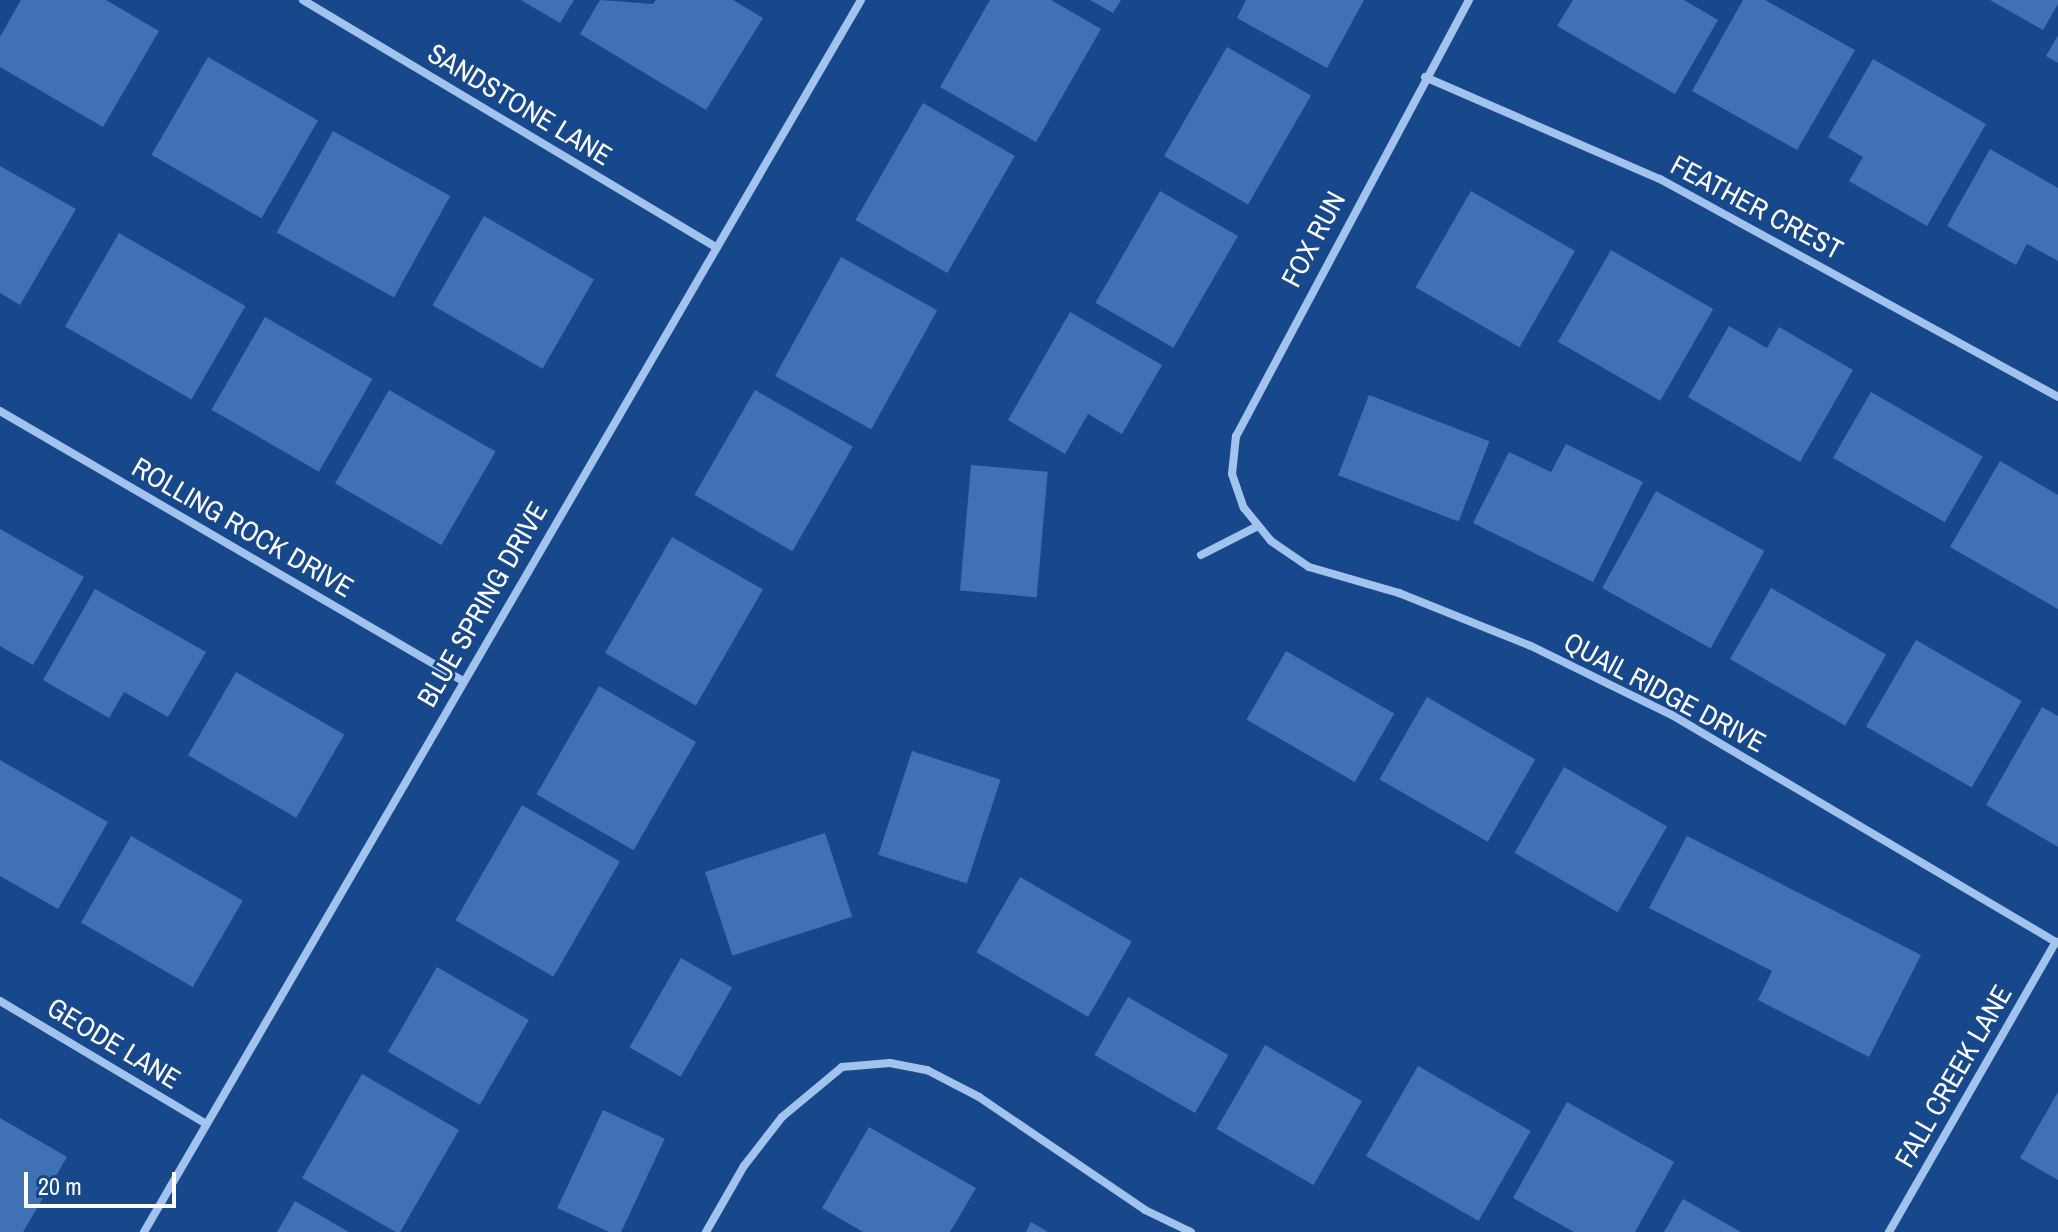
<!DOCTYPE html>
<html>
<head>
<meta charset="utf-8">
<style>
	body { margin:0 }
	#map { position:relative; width:2058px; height:1232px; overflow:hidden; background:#18488c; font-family:"Archivo Narrow",sans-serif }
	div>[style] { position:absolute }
	.building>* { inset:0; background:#4071b5; transform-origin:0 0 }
	.street>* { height:8px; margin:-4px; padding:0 4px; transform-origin:4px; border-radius:4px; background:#a3c3ef }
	span { translate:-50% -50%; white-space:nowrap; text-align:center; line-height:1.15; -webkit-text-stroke:6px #18488c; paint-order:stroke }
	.street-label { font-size:28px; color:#fff }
	.scale { position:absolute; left:24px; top:1172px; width:152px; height:36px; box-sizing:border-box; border:4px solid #fff; border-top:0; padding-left:10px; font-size:24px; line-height:28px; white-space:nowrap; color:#fff; -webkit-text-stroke:6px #18488c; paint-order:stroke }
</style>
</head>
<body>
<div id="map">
	<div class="building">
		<i style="clip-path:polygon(21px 0,106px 0,159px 31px,103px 127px,0 67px,0 37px)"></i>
		<i style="clip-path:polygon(521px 0,574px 0,560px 23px)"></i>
		<i style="clip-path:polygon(600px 0,653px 4px,656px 0,733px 0,763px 18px,706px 110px,580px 34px)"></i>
		<i style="clip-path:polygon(990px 0,1051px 0,1101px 29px,1036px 142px,940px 87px)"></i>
		<i style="clip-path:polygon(1090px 0,1121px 0,1113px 13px)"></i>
		<i style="clip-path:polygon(1246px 0,1364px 0,1327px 68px,1237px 18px)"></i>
		<i style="clip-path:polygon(1573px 0,1684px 0,1718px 20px,1675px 94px,1557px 26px)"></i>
		<i style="clip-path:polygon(1743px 0,1765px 0,1855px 50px,1797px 150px,1692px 91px)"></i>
		<i style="clip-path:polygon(1990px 0,2058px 0,2058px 4px,2043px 30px)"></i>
		<i style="clip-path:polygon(2058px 35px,2058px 63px,2046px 56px)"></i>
		<i style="left:1227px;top:47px;width:97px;height:126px;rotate:30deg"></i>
		<i style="left:208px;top:57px;width:127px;height:113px;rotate:30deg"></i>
		<i style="clip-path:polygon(1873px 59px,1986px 124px,1927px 226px,1849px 181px,1863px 157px,1828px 137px)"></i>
		<i style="left:923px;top:103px;width:106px;height:135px;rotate:30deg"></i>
		<i style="left:333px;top:131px;width:134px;height:116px;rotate:29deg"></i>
		<i style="clip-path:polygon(1990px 149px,2058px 188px,2058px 261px,2027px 244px,2016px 265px,1947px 226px)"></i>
		<i style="clip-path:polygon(0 166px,76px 209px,20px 305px,0 293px)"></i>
		<i style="left:1160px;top:191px;width:90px;height:129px;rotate:30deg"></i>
		<i style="left:1471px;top:191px;width:120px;height:111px;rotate:30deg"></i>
		<i style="left:484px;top:216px;width:127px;height:103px;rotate:30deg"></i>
		<i style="left:119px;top:233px;width:146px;height:108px;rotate:30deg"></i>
		<i style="left:1611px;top:250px;width:118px;height:106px;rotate:30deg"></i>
		<i style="left:841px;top:257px;width:110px;height:136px;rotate:29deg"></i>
		<i style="clip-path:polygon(1070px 312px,1162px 365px,1122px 434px,1088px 414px,1065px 454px,1008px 420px)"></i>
		<i style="left:265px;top:317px;width:124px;height:107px;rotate:30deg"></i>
		<i style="clip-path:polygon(1729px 326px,1767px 348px,1779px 327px,1853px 370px,1800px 462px,1688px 397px)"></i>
		<i style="left:389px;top:390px;width:123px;height:108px;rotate:30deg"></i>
		<i style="left:755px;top:390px;width:113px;height:121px;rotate:30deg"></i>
		<i style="left:1871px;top:392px;width:129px;height:76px;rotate:30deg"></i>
		<i style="left:1369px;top:395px;width:129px;height:86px;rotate:21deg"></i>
		<i style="clip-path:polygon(1566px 444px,1643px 482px,1593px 582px,1473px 523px,1509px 452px,1551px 472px)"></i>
		<i style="clip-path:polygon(2000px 461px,2058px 495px,2058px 609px,1950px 547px)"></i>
		<i style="left:971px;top:465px;width:77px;height:126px;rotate:5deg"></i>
		<i style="left:1656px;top:491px;width:124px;height:111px;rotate:29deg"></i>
		<i style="clip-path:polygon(0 529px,84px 577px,33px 665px,0 646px)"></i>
		<i style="left:672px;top:537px;width:105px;height:134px;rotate:30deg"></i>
		<i style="left:1771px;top:588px;width:133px;height:82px;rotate:30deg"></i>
		<i style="clip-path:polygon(95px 589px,206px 652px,168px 717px,124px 692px,109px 718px,43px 680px)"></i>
		<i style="left:1916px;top:640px;width:122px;height:100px;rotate:30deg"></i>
		<i style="left:1286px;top:651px;width:125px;height:79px;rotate:30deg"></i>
		<i style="left:236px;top:672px;width:125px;height:96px;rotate:30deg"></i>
		<i style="left:599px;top:686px;width:112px;height:125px;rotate:30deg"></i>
		<i style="left:1427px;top:697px;width:125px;height:95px;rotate:30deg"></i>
		<i style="clip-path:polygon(2042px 707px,2058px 716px,2058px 847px,1986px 805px)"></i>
		<i style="left:912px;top:751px;width:93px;height:109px;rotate:18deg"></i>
		<i style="clip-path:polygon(0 760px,108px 822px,58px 909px,0 876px)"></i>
		<i style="left:1564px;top:767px;width:119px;height:99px;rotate:30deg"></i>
		<i style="left:522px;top:805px;width:113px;height:133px;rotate:30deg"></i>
		<i style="left:825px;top:833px;width:88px;height:126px;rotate:72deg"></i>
		<i style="left:131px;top:836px;width:129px;height:100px;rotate:30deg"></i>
		<i style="clip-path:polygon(1687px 836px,1921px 955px,1869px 1057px,1758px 1000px,1772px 971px,1649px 908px)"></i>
		<i style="left:1020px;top:877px;width:129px;height:87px;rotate:30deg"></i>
		<i style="left:681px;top:958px;width:59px;height:103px;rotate:30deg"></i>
		<i style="left:437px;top:967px;width:106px;height:98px;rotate:30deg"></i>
		<i style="left:1128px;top:997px;width:116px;height:67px;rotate:30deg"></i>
		<i style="left:1265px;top:1045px;width:112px;height:97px;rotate:30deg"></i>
		<i style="left:1418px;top:1066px;width:130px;height:104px;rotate:30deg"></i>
		<i style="left:362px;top:1074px;width:112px;height:120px;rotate:30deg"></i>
		<i style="clip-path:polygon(2058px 1092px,2058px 1180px,2020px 1158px)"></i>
		<i style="clip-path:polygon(1567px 1102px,1674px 1162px,1635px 1232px,1574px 1232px,1513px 1198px)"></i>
		<i style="left:603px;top:1110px;width:68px;height:108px;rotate:25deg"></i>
		<i style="clip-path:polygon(0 1118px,67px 1157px,23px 1232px,0 1232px)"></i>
		<i style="clip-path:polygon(869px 1127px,976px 1188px,950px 1232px,863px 1232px,822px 1208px)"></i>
		<i style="clip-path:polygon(1683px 1199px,1741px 1232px,1664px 1232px)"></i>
		<i style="clip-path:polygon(295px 1201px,349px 1232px,277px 1232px)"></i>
		<i style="clip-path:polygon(1031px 1222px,1048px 1232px,1026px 1232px)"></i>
	</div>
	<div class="street">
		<i style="left:303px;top:0;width:479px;rotate:30.9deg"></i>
		<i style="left:1469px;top:0;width:494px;rotate:118.1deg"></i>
		<i style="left:1236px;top:436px;width:38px;rotate:96deg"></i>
		<i style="left:1232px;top:474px;width:36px;rotate:71deg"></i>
		<i style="left:1244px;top:508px;width:43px;rotate:50.7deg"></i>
		<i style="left:1271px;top:541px;width:46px;rotate:34.4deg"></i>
		<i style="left:1309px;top:567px;width:94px;rotate:16.1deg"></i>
		<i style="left:1399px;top:593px;width:142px;rotate:21.9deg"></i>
		<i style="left:1531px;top:646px;width:157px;rotate:26.1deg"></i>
		<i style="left:1672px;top:715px;width:448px;rotate:30.6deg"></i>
		<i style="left:1425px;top:77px;width:256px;rotate:23.5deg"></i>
		<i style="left:1660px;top:179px;width:454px;rotate:28.7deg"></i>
		<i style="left:0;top:411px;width:536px;rotate:30.25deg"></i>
		<i style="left:1201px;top:555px;width:62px;rotate:-27deg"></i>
		<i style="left:0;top:1001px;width:239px;rotate:30.8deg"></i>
		<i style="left:144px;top:1232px;width:1425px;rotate:-59.8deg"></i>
		<i style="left:706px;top:1232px;width:76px;rotate:-60.1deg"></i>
		<i style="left:744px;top:1166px;width:62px;rotate:-52.2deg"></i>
		<i style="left:782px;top:1117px;width:78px;rotate:-39.8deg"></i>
		<i style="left:842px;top:1067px;width:48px;rotate:-4.8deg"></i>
		<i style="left:890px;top:1063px;width:38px;rotate:11deg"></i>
		<i style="left:927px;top:1070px;width:59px;rotate:27.4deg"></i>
		<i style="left:979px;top:1097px;width:201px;rotate:34.2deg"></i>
		<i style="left:1145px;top:1210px;width:51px;rotate:25.6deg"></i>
		<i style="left:1889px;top:1232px;width:335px;rotate:-60.1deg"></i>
	</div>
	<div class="street-label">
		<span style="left:520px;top:104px;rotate:31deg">SANDSTONE LANE</span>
		<span style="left:1757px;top:207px;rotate:28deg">FEATHER CREST</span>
		<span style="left:1313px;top:239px;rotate:-62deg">FOX RUN</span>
		<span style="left:243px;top:527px;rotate:30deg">ROLLING ROCK DRIVE</span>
		<span style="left:482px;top:604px;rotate:-60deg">BLUE SPRING DRIVE</span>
		<span style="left:1665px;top:692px;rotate:28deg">QUAIL RIDGE DRIVE</span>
		<span style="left:114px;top:1043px;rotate:31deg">GEODE LANE</span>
		<span style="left:1953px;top:1076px;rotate:-60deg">FALL CREEK LANE</span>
	</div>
	<div class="scale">20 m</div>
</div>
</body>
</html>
